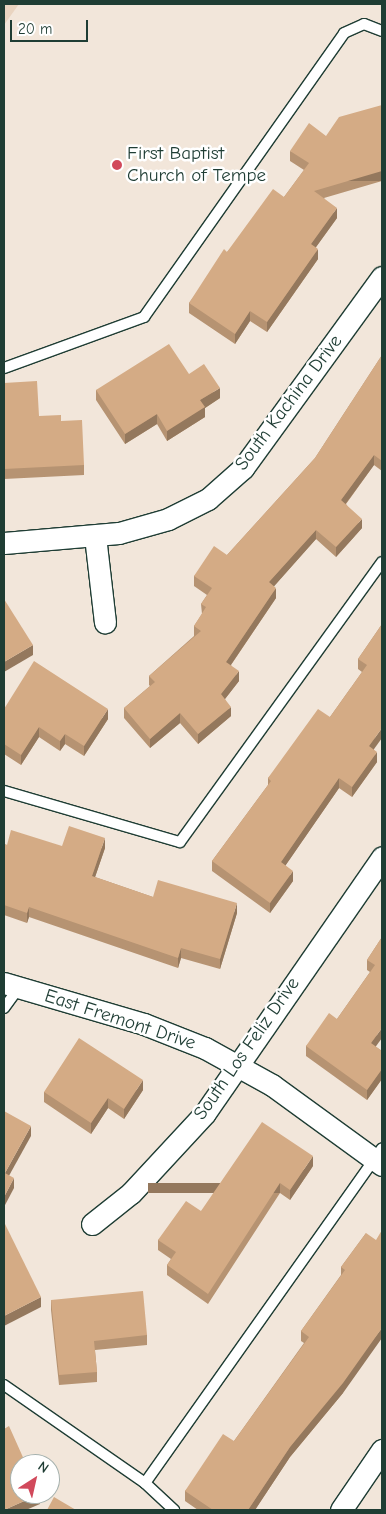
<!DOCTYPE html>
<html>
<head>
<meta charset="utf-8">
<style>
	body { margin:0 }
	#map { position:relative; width:386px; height:1514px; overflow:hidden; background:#f2e6da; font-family:"Comic Neue",sans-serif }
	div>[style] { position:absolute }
	.built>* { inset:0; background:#e9d4c0 }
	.roads { filter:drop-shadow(1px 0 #1f3d34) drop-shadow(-1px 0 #1f3d34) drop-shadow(0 1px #1f3d34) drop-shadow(0 -1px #1f3d34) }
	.service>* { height:10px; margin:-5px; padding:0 5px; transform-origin:5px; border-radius:5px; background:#fff }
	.minor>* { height:21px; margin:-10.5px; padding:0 10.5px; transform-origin:10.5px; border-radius:10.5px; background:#fff }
	.wall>* { inset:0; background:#b69372 }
	.shaded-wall>* { inset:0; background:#94785d; transform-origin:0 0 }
	.building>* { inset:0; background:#d4ab85 }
	.dots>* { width:14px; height:14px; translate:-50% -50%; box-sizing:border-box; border:2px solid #fff; border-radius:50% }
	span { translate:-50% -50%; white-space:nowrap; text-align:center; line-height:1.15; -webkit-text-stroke:5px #fff; paint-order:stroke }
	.poi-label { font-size:19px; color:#1f3d34 }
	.left { translate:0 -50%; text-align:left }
	.street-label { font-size:19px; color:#1f3d34 }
	.frame { position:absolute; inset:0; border:5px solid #1f3d34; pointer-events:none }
	.north { position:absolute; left:10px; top:1454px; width:50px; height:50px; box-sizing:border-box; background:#fff; border:1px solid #a5b1ae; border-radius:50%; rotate:35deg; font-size:14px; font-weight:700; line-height:20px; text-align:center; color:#1f3d34 }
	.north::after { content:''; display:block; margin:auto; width:18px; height:22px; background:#d1495b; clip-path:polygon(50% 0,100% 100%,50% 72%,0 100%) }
	.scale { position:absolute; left:10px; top:20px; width:78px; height:22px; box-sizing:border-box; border:2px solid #1f3d34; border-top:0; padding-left:6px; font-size:15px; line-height:18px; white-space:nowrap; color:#1f3d34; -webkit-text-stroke:4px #fff; paint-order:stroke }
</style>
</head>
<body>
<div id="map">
	<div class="built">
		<i style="clip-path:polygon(4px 4px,19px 4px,4px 25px)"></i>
	</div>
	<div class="roads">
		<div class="service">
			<i style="left:4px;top:368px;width:149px;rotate:-20deg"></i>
			<i style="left:144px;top:317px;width:347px;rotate:-54.8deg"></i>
			<i style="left:344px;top:33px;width:22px;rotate:-24deg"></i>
			<i style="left:364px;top:24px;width:19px;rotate:21deg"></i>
			<i style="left:4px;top:791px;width:183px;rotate:16.2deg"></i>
			<i style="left:180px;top:842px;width:345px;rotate:-54.2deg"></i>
			<i style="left:4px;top:1008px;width:26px;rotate:-54deg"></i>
			<i style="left:4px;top:1385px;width:172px;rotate:34.8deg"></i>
			<i style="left:145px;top:1483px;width:40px;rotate:43deg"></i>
			<i style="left:145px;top:1483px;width:410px;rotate:-54.7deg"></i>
		</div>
		<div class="minor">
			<i style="left:95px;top:536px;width:87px;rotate:83.4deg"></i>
			<i style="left:4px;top:543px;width:115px;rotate:-5deg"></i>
			<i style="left:119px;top:533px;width:51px;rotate:-15.9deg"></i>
			<i style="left:168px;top:519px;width:45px;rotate:-26.6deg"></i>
			<i style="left:208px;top:499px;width:47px;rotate:-41.5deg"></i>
			<i style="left:243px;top:468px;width:236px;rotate:-54deg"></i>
			<i style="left:4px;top:983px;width:146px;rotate:16.3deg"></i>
			<i style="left:144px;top:1024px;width:66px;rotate:21.5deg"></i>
			<i style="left:205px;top:1048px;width:77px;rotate:28.9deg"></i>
			<i style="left:272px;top:1085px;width:136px;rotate:36deg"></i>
			<i style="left:92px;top:1224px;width:50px;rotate:-38.5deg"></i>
			<i style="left:131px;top:1193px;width:109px;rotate:-47.2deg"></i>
			<i style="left:205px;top:1113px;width:311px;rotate:-55.3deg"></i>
			<i style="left:341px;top:1510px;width:73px;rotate:-55.7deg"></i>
		</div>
	</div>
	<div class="wall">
		<i style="clip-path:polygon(290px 151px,382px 181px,324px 198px,337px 218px,316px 247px,318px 259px,267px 332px,250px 321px,235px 344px,189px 313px,189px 303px,227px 252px,284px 197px,304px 170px,290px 161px)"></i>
		<i style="clip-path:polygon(382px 355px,382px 471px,374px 465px,346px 504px,362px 528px,336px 557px,316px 539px,274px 586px,276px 598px,231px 665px,239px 681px,225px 699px,231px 716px,198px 744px,180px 723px,150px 748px,124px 718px,124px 708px,150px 686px,149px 685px,149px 676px,194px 636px,194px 626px,202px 614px,201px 604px,207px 595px,194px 586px,194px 576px,227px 555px,315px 458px)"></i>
		<i style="clip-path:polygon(189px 374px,220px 398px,205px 408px,205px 417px,167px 441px,157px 424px,125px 444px,96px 400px,96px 390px)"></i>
		<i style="clip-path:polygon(4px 383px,39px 416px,61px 421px,84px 465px,84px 475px,4px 479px)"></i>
		<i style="clip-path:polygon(382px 624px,374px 750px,377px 762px,352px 797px,339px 788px,285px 866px,293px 881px,270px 913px,212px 871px,212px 861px,268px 785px,268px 778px,330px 717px,362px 672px,358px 669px,358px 659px)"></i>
		<i style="clip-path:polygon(4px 709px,108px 719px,84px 756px,65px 744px,60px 751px,39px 737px,21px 765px,4px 754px)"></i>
		<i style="clip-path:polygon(4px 844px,7px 845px,62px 846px,105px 848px,95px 877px,153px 897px,237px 913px,220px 969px,181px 958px,178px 968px,29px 917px,27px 923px,4px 915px)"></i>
		<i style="clip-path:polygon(382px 937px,376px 1047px,382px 1051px,382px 1079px,367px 1100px,306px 1056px,306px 1046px,337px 1019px,370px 972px,367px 970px,367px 960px)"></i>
		<i style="clip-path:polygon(143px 1090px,124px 1119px,108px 1108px,91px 1134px,44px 1102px,44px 1092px)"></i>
		<i style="clip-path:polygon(313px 1166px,290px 1200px,280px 1193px,208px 1304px,167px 1275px,167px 1265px,171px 1259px,158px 1250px,158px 1240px,201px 1211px)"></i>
		<i style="clip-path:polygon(366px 1233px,343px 1393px,290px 1457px,255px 1510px,198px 1510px,185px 1501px,185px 1491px,234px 1441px,304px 1343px,301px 1341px,301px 1331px,341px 1275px,341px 1267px)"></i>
		<i style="clip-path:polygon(51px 1300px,147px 1335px,147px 1345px,95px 1350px,97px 1372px,97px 1382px,59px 1385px,51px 1310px)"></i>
	</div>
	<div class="shaded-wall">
		<i style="left:382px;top:171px;width:10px;height:71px;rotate:90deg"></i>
		<i style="clip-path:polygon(337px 208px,337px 218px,311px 254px,311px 244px)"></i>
		<i style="clip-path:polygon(318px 249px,318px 259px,267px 332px,267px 322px)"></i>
		<i style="clip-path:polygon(250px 311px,250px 321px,235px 344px,235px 334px)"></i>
		<i style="clip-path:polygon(220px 388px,220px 398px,205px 408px,205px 417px,167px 441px,167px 431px,200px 400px)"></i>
		<i style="clip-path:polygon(157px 414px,157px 424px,125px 444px,125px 434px)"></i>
		<i style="clip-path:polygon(374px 455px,374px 465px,341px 510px,341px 500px)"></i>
		<i style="clip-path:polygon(362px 519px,362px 528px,336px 557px,336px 547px)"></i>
		<i style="clip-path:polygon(316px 530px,316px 539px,269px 592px,269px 582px)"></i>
		<i style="clip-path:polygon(276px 588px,276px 598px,226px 672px,226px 662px)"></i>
		<i style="clip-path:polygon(33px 645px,33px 655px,4px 672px,4px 662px)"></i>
		<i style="clip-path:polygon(239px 671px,239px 681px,221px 704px,221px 694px)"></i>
		<i style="clip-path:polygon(231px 707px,231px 716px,198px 744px,198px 734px)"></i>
		<i style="clip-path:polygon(108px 709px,108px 719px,84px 756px,84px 746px)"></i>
		<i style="clip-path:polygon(180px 713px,180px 723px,150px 748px,150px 739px)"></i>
		<i style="clip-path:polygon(39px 727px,39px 737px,21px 765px,21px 755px)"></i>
		<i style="clip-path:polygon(382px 728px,382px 738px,369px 756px,369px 746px)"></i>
		<i style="clip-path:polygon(65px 734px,65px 744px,60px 751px,60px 741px)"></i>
		<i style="clip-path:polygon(377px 752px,377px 762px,352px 797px,352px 787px)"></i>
		<i style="clip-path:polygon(339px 778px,339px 788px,281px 872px,281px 862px)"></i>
		<i style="clip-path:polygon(105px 838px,105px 848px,92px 886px,92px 876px)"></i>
		<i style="clip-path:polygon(293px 871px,293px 881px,270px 913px,270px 903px)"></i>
		<i style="clip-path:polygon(237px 903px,237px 913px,220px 969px,220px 959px)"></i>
		<i style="clip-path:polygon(29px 907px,29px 917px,27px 923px,27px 913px)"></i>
		<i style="clip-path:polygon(181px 948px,181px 958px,178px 968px,178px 958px)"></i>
		<i style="clip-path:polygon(382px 1028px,382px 1038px,371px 1053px,371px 1043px)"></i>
		<i style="clip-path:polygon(382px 1069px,382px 1079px,367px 1100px,367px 1090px)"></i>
		<i style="clip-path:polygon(143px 1080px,143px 1090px,124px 1119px,124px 1109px)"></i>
		<i style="clip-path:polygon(108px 1098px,108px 1108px,91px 1134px,91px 1123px)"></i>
		<i style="clip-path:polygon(31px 1126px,31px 1136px,5px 1183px,5px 1173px)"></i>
		<i style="clip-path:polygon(313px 1156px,313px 1166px,290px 1200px,290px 1190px)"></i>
		<i style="clip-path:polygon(14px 1178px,14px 1188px,4px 1207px,4px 1197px)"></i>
		<i style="left:280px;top:1183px;width:10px;height:132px;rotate:90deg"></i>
		<i style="clip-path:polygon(41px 1297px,41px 1307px,4px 1326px,4px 1316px)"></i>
		<i style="clip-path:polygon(382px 1328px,382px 1338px,343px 1393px,290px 1457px,255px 1510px,248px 1510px,290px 1447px)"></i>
		<i style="clip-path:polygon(40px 1494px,40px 1504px,26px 1510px,4px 1510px)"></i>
	</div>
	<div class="building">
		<i style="clip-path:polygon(382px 105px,382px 171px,314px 191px,337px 208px,311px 244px,318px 249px,267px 322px,250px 311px,235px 334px,189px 303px,224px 249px,227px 252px,273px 189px,284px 197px,309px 163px,290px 151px,309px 123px,326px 136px,339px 117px)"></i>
		<i style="clip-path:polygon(169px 344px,189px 374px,204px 364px,220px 388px,200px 400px,205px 407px,167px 431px,157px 414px,125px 434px,96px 390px)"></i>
		<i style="clip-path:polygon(382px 355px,382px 461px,374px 455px,341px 500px,362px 519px,336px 547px,316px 530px,269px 582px,276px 588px,226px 662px,239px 671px,221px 694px,231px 707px,198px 734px,180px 713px,150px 739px,124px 708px,155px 682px,149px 676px,201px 631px,194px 626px,206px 607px,201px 604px,212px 588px,194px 576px,214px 546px,227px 555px,315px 458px)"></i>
		<i style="clip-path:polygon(37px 381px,39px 416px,61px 415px,61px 421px,82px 420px,84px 465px,4px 469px,4px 383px)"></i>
		<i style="clip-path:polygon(4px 599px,33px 645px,4px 662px)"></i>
		<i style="clip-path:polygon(382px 624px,382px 728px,369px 746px,377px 752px,352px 787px,339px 778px,281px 862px,293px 871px,270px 903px,212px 861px,271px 781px,268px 778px,318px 709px,330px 717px,367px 665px,358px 659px)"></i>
		<i style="clip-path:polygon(34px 661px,108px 709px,84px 746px,65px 734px,60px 741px,39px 727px,21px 755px,4px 744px,4px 709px)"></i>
		<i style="clip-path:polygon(69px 826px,105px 838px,92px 876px,153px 897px,158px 880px,237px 903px,220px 959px,181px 948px,178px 958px,29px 907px,27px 913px,4px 905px,4px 844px,7px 845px,11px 830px,62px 846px)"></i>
		<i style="clip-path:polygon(382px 937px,382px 1028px,371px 1043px,382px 1051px,382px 1069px,367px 1090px,306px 1046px,329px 1013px,337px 1019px,375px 965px,367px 960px)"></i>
		<i style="clip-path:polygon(79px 1038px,143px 1080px,124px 1109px,108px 1098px,91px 1123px,44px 1092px)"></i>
		<i style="clip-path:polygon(4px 1111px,31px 1126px,5px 1173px,14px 1178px,4px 1197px)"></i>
		<i style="clip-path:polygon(262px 1122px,313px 1156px,290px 1190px,280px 1183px,208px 1294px,167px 1265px,176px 1252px,158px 1240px,186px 1201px,201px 1211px)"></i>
		<i style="clip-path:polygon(4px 1222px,41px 1297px,4px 1316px)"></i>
		<i style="clip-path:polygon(382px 1230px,382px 1328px,343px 1383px,290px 1447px,248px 1510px,213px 1510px,185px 1491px,223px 1434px,234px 1441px,309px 1337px,301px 1331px,345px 1270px,341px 1267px,366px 1233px,376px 1240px)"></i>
		<i style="clip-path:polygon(143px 1291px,147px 1335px,94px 1341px,97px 1372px,59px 1375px,51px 1300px)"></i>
		<i style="clip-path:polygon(9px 1426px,26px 1464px,20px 1464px,20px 1494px,40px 1494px,4px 1510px,4px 1429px)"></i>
		<i style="clip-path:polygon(54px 1497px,76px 1510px,47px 1510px)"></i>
	</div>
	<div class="dots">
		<i style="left:117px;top:165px;background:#d1495b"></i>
	</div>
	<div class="poi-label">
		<span class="left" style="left:127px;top:165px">First Baptist<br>Church of Tempe</span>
	</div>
	<div class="street-label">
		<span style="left:289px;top:403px;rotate:-53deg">South Kachina Drive</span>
		<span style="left:120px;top:1020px;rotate:18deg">East Fremont Drive</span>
		<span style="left:247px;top:1049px;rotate:-55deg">South Los Feliz Drive</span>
	</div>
	<div class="frame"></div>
	<div class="north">N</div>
	<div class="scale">20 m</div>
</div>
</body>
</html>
